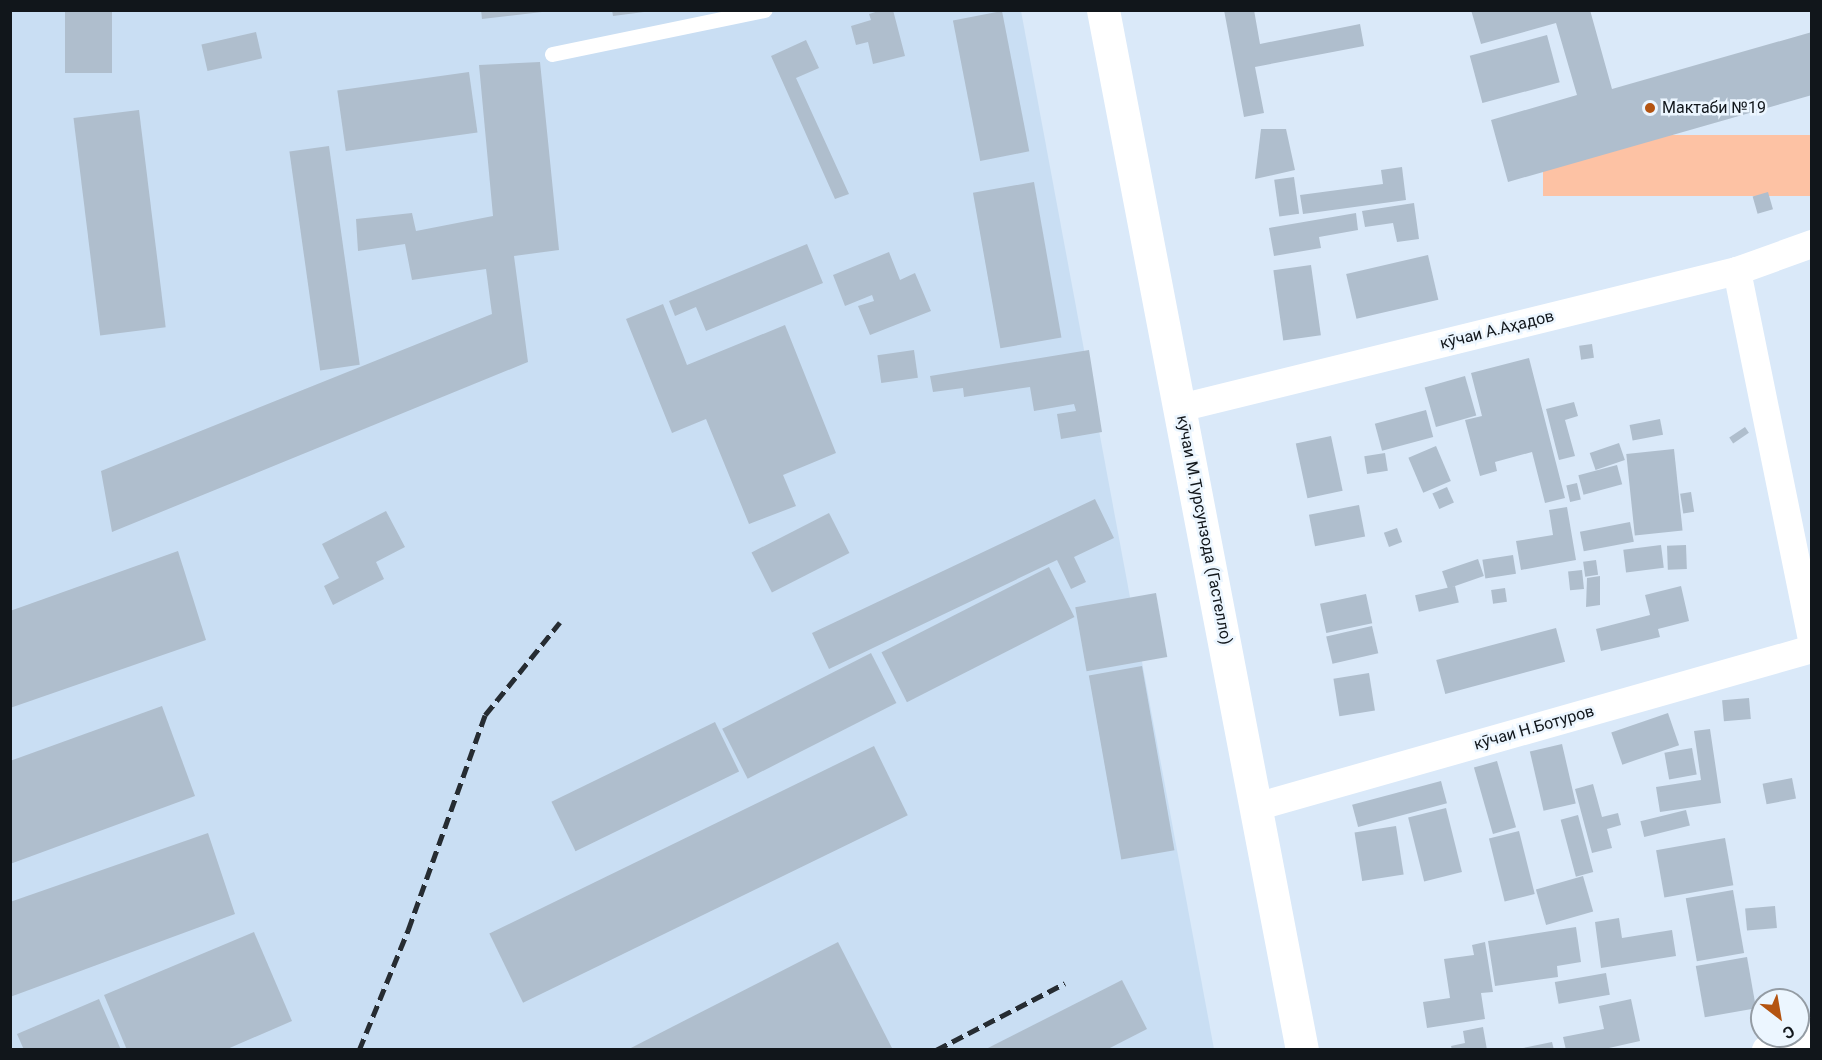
<!DOCTYPE html>
<html>
<head>
<meta charset="utf-8">
<style>
	body { margin:0 }
	#map { position:relative; width:1822px; height:1060px; overflow:hidden; background:#dae9f9; font-family:Roboto,sans-serif }
	div>[style] { position:absolute }
	.built>* { inset:0; background:#c9def3 }
	.green>* { inset:0; background:#fdc2a4; transform-origin:0 0 }
	.building>* { inset:0; background:#afbecd; transform-origin:0 0 }
	.lane>* { height:15px; margin:-7.5px; padding:0 7.5px; transform-origin:7.5px; border-radius:7.5px; background:#fff }
	.street>* { height:28px; margin:-14px; padding:0 14px; transform-origin:14px; border-radius:14px; background:#fff }
	.secondary>* { height:33px; margin:-16.5px; padding:0 16.5px; transform-origin:16.5px; border-radius:16.5px; background:#fff }
	.rail>* { height:4.5px; margin-top:-2.25px; transform-origin:0; background:repeating-linear-gradient(90deg,#262c32 0 12px,transparent 0 18px) }
	.dots>* { width:16px; height:16px; translate:-50% -50%; box-sizing:border-box; border:3px solid #ecf6ff; border-radius:50% }
	span { translate:-50% -50%; white-space:nowrap; text-align:center; line-height:1.15; -webkit-text-stroke:5px #ecf6ff; paint-order:stroke }
	.poi-label { font-size:16px; color:#11161b }
	.left { translate:0 -50%; text-align:left }
	.street-label { font-size:16px; color:#11161b }
	.frame { position:absolute; inset:0; border:12px solid #11161b; pointer-events:none }
	.north { position:absolute; left:1750px; top:988px; width:60px; height:60px; box-sizing:border-box; background:#ecf6ff; border:2px solid #949ca4; border-radius:50%; rotate:149deg; font-size:16px; font-weight:700; line-height:24px; text-align:center; color:#11161b }
	.north::after { content:''; display:block; margin:auto; width:21px; height:27px; background:#b45411; clip-path:polygon(50% 0,100% 100%,50% 72%,0 100%) }
</style>
</head>
<body>
<div id="map">
	<div class="built">
		<i style="clip-path:polygon(10px 11px,1021px 11px,1214px 1049px,11px 1049px)"></i>
	</div>
	<div class="green">
		<i style="left:1811px;top:135px;width:61px;height:268px;rotate:90deg"></i>
	</div>
	<div class="building">
		<i style="left:65px;top:10px;width:47px;height:63px"></i>
		<i style="clip-path:polygon(481px 10px,542px 10px,542px 12px,482px 19px)"></i>
		<i style="clip-path:polygon(612px 10px,644px 10px,644px 12px,613px 16px)"></i>
		<i style="clip-path:polygon(882px 10px,893px 10px,905px 56px,873px 64px,868px 42px,856px 45px,851px 26px,871px 20px,869px 14px)"></i>
		<i style="clip-path:polygon(1224px 10px,1254px 10px,1260px 44px,1360px 24px,1364px 46px,1255px 67px,1264px 113px,1244px 117px)"></i>
		<i style="clip-path:polygon(1471px 10px,1590px 10px,1612px 89px,1812px 32px,1812px 95px,1508px 182px,1491px 120px,1577px 95px,1556px 23px,1481px 44px)"></i>
		<i style="left:1002px;top:11px;width:143px;height:50px;rotate:79deg"></i>
		<i style="left:256px;top:32px;width:27px;height:56px;rotate:77deg"></i>
		<i style="left:1547px;top:35px;width:49px;height:80px;rotate:75deg"></i>
		<i style="clip-path:polygon(806px 40px,819px 68px,796px 78px,849px 194px,835px 199px,771px 56px)"></i>
		<i style="clip-path:polygon(540px 62px,559px 250px,514px 256px,528px 362px,112px 532px,101px 471px,492px 314px,486px 269px,412px 280px,405px 244px,358px 251px,356px 219px,412px 213px,416px 231px,493px 216px,479px 65px)"></i>
		<i style="left:469px;top:72px;width:61px;height:133px;rotate:82deg"></i>
		<i style="left:139px;top:110px;width:219px;height:66px;rotate:83deg"></i>
		<i style="clip-path:polygon(1261px 129px,1286px 129px,1295px 170px,1255px 179px)"></i>
		<i style="left:329px;top:146px;width:221px;height:40px;rotate:82deg"></i>
		<i style="clip-path:polygon(1402px 167px,1406px 200px,1303px 214px,1300px 195px,1383px 184px,1381px 170px)"></i>
		<i style="left:1294px;top:177px;width:37px;height:20px;rotate:82deg"></i>
		<i style="left:1034px;top:182px;width:158px;height:62px;rotate:80deg"></i>
		<i style="left:1768px;top:192px;width:18px;height:16px;rotate:74deg"></i>
		<i style="clip-path:polygon(1414px 203px,1419px 239px,1397px 242px,1393px 223px,1365px 227px,1362px 211px)"></i>
		<i style="clip-path:polygon(1356px 213px,1358px 230px,1319px 237px,1321px 248px,1274px 256px,1269px 228px)"></i>
		<i style="clip-path:polygon(807px 244px,823px 283px,706px 331px,696px 307px,675px 316px,669px 301px)"></i>
		<i style="clip-path:polygon(889px 252px,900px 280px,915px 273px,931px 311px,870px 335px,858px 306px,874px 301px,872px 295px,845px 306px,833px 275px)"></i>
		<i style="left:1428px;top:255px;width:46px;height:84px;rotate:77deg"></i>
		<i style="left:1311px;top:265px;width:71px;height:38px;rotate:82deg"></i>
		<i style="clip-path:polygon(663px 304px,687px 365px,785px 325px,836px 453px,783px 475px,796px 506px,749px 524px,706px 419px,672px 433px,626px 319px)"></i>
		<i style="left:1592px;top:344px;width:14px;height:13px;rotate:82deg"></i>
		<i style="left:914px;top:350px;width:28px;height:37px;rotate:82deg"></i>
		<i style="clip-path:polygon(1089px 350px,1102px 432px,1061px 439px,1057px 414px,1076px 411px,1074px 404px,1034px 411px,1030px 387px,964px 397px,963px 388px,933px 392px,930px 376px)"></i>
		<i style="clip-path:polygon(1529px 358px,1565px 498px,1545px 503px,1532px 452px,1495px 462px,1497px 471px,1480px 476px,1465px 420px,1482px 416px,1471px 373px)"></i>
		<i style="left:1465px;top:376px;width:41px;height:42px;rotate:74deg"></i>
		<i style="clip-path:polygon(1574px 402px,1578px 416px,1565px 420px,1575px 456px,1559px 460px,1546px 409px)"></i>
		<i style="left:1426px;top:410px;width:28px;height:53px;rotate:75deg"></i>
		<i style="left:1660px;top:419px;width:16px;height:31px;rotate:79deg"></i>
		<i style="left:1745px;top:427px;width:7px;height:19px;rotate:56deg"></i>
		<i style="left:1331px;top:436px;width:56px;height:36px;rotate:78deg"></i>
		<i style="left:1619px;top:443px;width:18px;height:31px;rotate:71deg"></i>
		<i style="left:1436px;top:446px;width:38px;height:30px;rotate:67deg"></i>
		<i style="left:1674px;top:449px;width:82px;height:48px;rotate:84deg"></i>
		<i style="left:1385px;top:453px;width:18px;height:21px;rotate:81deg"></i>
		<i style="left:1617px;top:465px;width:20px;height:40px;rotate:75deg"></i>
		<i style="left:1577px;top:483px;width:17px;height:11px;rotate:77deg"></i>
		<i style="left:1447px;top:487px;width:17px;height:16px;rotate:66deg"></i>
		<i style="left:1691px;top:492px;width:20px;height:11px;rotate:81deg"></i>
		<i style="clip-path:polygon(1095px 499px,1114px 538px,1074px 557px,1086px 582px,1071px 589px,1057px 560px,829px 669px,812px 633px)"></i>
		<i style="left:1359px;top:505px;width:32px;height:51px;rotate:79deg"></i>
		<i style="clip-path:polygon(1567px 507px,1576px 560px,1521px 570px,1516px 541px,1553px 535px,1549px 510px)"></i>
		<i style="clip-path:polygon(386px 511px,405px 547px,376px 562px,384px 579px,333px 605px,324px 586px,339px 578px,322px 544px)"></i>
		<i style="left:829px;top:513px;width:45px;height:87px;rotate:63deg"></i>
		<i style="left:1630px;top:522px;width:20px;height:51px;rotate:79deg"></i>
		<i style="left:1397px;top:528px;width:15px;height:14px;rotate:70deg"></i>
		<i style="left:1661px;top:545px;width:23px;height:38px;rotate:83deg"></i>
		<i style="left:1686px;top:545px;width:24px;height:19px;rotate:88deg"></i>
		<i style="clip-path:polygon(178px 551px,206px 640px,10px 708px,10px 611px)"></i>
		<i style="left:1513px;top:555px;width:19px;height:31px;rotate:81deg"></i>
		<i style="left:1478px;top:559px;width:18px;height:38px;rotate:71deg"></i>
		<i style="left:1596px;top:560px;width:15px;height:13px;rotate:82deg"></i>
		<i style="left:1049px;top:567px;width:56px;height:188px;rotate:63deg"></i>
		<i style="left:1582px;top:570px;width:19px;height:14px;rotate:84deg"></i>
		<i style="clip-path:polygon(1600px 576px,1600px 605px,1586px 607px,1587px 578px)"></i>
		<i style="left:1455px;top:586px;width:17px;height:41px;rotate:77deg"></i>
		<i style="clip-path:polygon(1681px 586px,1689px 621px,1658px 629px,1660px 637px,1601px 651px,1596px 629px,1650px 615px,1645px 595px)"></i>
		<i style="left:1505px;top:588px;width:14px;height:14px;rotate:82deg"></i>
		<i style="left:1156px;top:593px;width:65px;height:82px;rotate:80deg"></i>
		<i style="left:1366px;top:594px;width:30px;height:47px;rotate:78deg"></i>
		<i style="left:1372px;top:626px;width:28px;height:47px;rotate:77deg"></i>
		<i style="left:1556px;top:628px;width:35px;height:124px;rotate:75deg"></i>
		<i style="left:871px;top:653px;width:56px;height:167px;rotate:63deg"></i>
		<i style="left:1142px;top:666px;width:187px;height:54px;rotate:80deg"></i>
		<i style="left:1369px;top:673px;width:38px;height:36px;rotate:81deg"></i>
		<i style="left:1749px;top:698px;width:21px;height:27px;rotate:85deg"></i>
		<i style="clip-path:polygon(162px 706px,195px 796px,10px 864px,10px 761px)"></i>
		<i style="left:1668px;top:713px;width:34px;height:60px;rotate:71deg"></i>
		<i style="left:715px;top:722px;width:55px;height:182px;rotate:64deg"></i>
		<i style="clip-path:polygon(1710px 729px,1721px 803px,1660px 812px,1656px 787px,1701px 780px,1694px 731px)"></i>
		<i style="left:1562px;top:744px;width:61px;height:33px;rotate:77deg"></i>
		<i style="left:874px;top:746px;width:77px;height:428px;rotate:64deg"></i>
		<i style="left:1692px;top:748px;width:27px;height:28px;rotate:80deg"></i>
		<i style="left:1497px;top:761px;width:69px;height:24px;rotate:74deg"></i>
		<i style="left:1792px;top:778px;width:21px;height:30px;rotate:79deg"></i>
		<i style="left:1441px;top:781px;width:23px;height:92px;rotate:75deg"></i>
		<i style="clip-path:polygon(1593px 784px,1602px 817px,1618px 813px,1621px 825px,1607px 829px,1612px 848px,1592px 853px,1575px 789px)"></i>
		<i style="left:1446px;top:808px;width:66px;height:39px;rotate:76deg"></i>
		<i style="left:1686px;top:810px;width:16px;height:47px;rotate:76deg"></i>
		<i style="left:1578px;top:815px;width:59px;height:18px;rotate:75deg"></i>
		<i style="left:1396px;top:826px;width:49px;height:42px;rotate:81deg"></i>
		<i style="left:1519px;top:831px;width:65px;height:31px;rotate:76deg"></i>
		<i style="clip-path:polygon(208px 833px,235px 914px,10px 997px,10px 902px)"></i>
		<i style="left:1725px;top:838px;width:48px;height:70px;rotate:80deg"></i>
		<i style="left:1583px;top:876px;width:37px;height:49px;rotate:74deg"></i>
		<i style="left:1733px;top:890px;width:64px;height:48px;rotate:80deg"></i>
		<i style="left:1775px;top:906px;width:22px;height:30px;rotate:85deg"></i>
		<i style="clip-path:polygon(1619px 918px,1622px 938px,1672px 930px,1676px 956px,1601px 968px,1595px 922px)"></i>
		<i style="clip-path:polygon(1576px 927px,1581px 962px,1557px 966px,1558px 977px,1495px 986px,1488px 941px)"></i>
		<i style="clip-path:polygon(254px 932px,292px 1021px,225px 1050px,127px 1050px,104px 995px)"></i>
		<i style="clip-path:polygon(838px 942px,893px 1050px,627px 1050px)"></i>
		<i style="clip-path:polygon(1485px 942px,1493px 992px,1481px 993px,1485px 1019px,1427px 1028px,1423px 1002px,1450px 998px,1444px 959px,1474px 955px,1472px 945px)"></i>
		<i style="left:1747px;top:957px;width:52px;height:52px;rotate:80deg"></i>
		<i style="left:1606px;top:973px;width:22px;height:52px;rotate:80deg"></i>
		<i style="clip-path:polygon(1122px 980px,1147px 1029px,1106px 1050px,984px 1050px)"></i>
		<i style="clip-path:polygon(99px 999px,121px 1050px,24px 1050px,17px 1034px)"></i>
		<i style="clip-path:polygon(1631px 999px,1640px 1041px,1600px 1050px,1566px 1050px,1563px 1037px,1604px 1029px,1599px 1006px)"></i>
		<i style="clip-path:polygon(1483px 1027px,1487px 1050px,1452px 1050px,1451px 1046px,1465px 1043px,1463px 1031px)"></i>
		<i style="clip-path:polygon(1552px 1042px,1554px 1050px,1523px 1050px,1523px 1048px)"></i>
	</div>
	<div class="lane">
		<i style="left:552px;top:54px;width:217px;rotate:-11.7deg"></i>
	</div>
	<div class="street">
		<i style="left:1737px;top:271px;width:377px;rotate:78.5deg"></i>
		<i style="left:1180px;top:408px;width:574px;rotate:-13.82deg"></i>
		<i style="left:1737px;top:271px;width:80px;rotate:-19.8deg"></i>
		<i style="left:1256px;top:807px;width:578px;rotate:-15.86deg"></i>
		<i style="left:1766px;top:1050px;width:48px;rotate:-15.8deg"></i>
	</div>
	<div class="secondary">
		<i style="left:1103px;top:10px;width:1059px;rotate:79.17deg"></i>
	</div>
	<div class="rail">
		<i style="left:359px;top:1050px;width:130px;rotate:-67.8deg"></i>
		<i style="left:408px;top:930px;width:228px;rotate:-70.3deg"></i>
		<i style="left:485px;top:715px;width:119px;rotate:-51.1deg"></i>
		<i style="left:936px;top:1050px;width:145px;rotate:-27.4deg"></i>
	</div>
	<div class="dots">
		<i style="left:1650px;top:108px;background:#b45411"></i>
	</div>
	<div class="poi-label">
		<span class="left" style="left:1662px;top:108px">Мактаби №19</span>
	</div>
	<div class="street-label">
		<span style="left:1497px;top:330px;rotate:-14deg">кӯчаи А.Аҳадов</span>
		<span style="left:1204px;top:530px;rotate:79deg">кӯчаи М.Турсунзода (Гастелло)</span>
		<span style="left:1534px;top:728px;rotate:-16deg">кӯчаи Н.Ботуров</span>
	</div>
	<div class="frame"></div>
	<div class="north">С</div>
</div>
</body>
</html>
